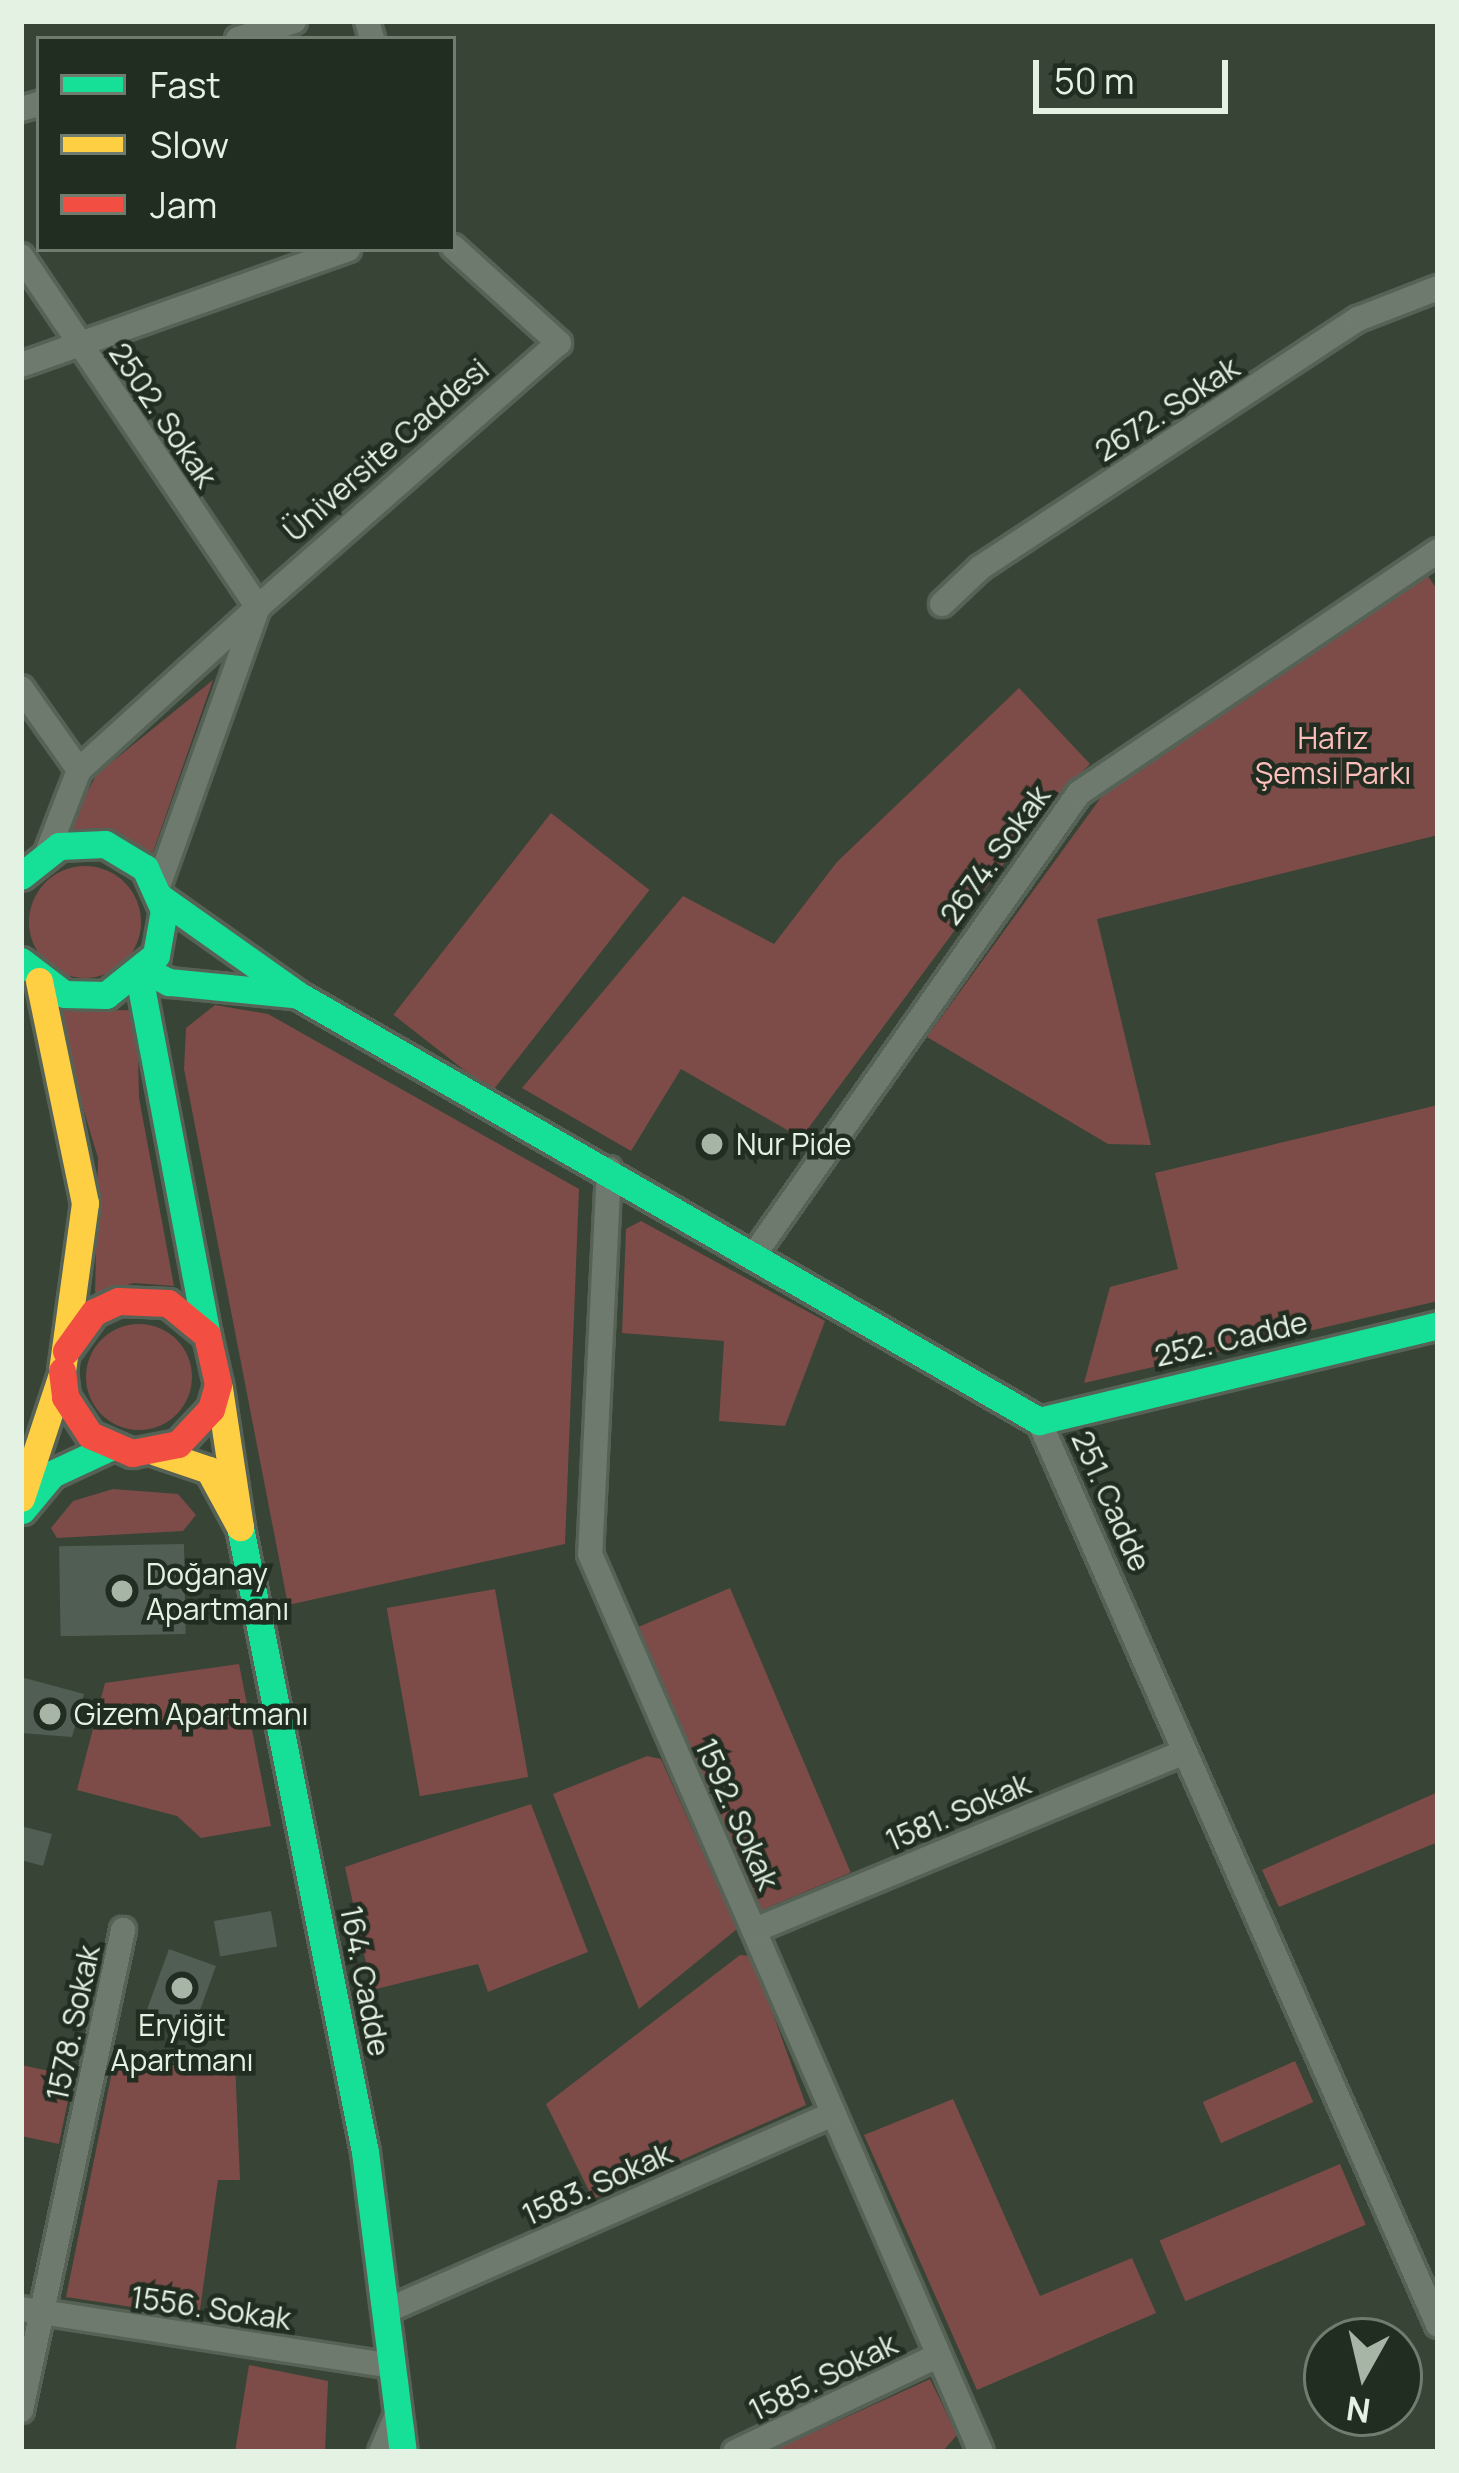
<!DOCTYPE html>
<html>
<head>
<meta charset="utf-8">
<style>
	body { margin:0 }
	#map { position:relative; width:1459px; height:2473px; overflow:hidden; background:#374436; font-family:Manrope,sans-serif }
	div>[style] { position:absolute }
	.green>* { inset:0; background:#7d4c48; transform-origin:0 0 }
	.round { border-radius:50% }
	.building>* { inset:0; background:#505e53; transform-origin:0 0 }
	.roads { filter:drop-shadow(3px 0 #566255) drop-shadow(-3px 0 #566255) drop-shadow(0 3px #566255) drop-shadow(0 -3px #566255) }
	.street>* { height:24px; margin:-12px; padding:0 12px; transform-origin:12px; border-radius:12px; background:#6f7a6e }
	.fast>* { height:27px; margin:-13.5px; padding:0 13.5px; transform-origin:13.5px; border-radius:13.5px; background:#16e098 }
	.slow>* { height:27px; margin:-13.5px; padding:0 13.5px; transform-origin:13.5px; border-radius:13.5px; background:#ffcf43 }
	.jam>* { height:27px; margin:-13.5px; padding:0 13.5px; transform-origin:13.5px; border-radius:13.5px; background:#f24e42 }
	.dots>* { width:33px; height:33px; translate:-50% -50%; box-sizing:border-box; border:6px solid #222d21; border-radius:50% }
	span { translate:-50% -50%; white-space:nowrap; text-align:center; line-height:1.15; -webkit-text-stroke:9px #222d21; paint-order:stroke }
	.street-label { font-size:30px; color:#e3f2e2 }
	.park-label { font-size:30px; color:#fdbfbb }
	.poi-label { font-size:30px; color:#e3f2e2 }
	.left { translate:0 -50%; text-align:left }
	.frame { position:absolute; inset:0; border:24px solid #e3f2e2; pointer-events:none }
	.legend { position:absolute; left:36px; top:36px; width:420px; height:216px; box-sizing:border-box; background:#222d21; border:3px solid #6f7c6e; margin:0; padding:15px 21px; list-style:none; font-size:36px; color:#e3f2e2 }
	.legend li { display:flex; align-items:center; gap:24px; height:60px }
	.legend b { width:60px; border:3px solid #6f7c6e }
	.north { position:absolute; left:1303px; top:2317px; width:120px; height:120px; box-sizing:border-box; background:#222d21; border:3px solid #6f7c6e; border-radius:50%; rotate:188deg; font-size:33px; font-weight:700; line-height:48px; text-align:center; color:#e3f2e2 }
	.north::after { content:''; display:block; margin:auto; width:42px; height:54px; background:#a7b5a6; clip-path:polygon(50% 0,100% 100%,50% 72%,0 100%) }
	.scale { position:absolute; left:1033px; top:60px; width:195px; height:54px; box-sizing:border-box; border:6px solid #e3f2e2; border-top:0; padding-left:15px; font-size:36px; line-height:42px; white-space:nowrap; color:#e3f2e2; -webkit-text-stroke:9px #222d21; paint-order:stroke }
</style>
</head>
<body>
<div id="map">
	<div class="green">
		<i style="clip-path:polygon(1426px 573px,1438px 591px,1438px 835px,1097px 919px,1151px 1145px,1108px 1144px,927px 1037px,1110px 785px)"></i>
		<i style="clip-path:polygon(213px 680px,153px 852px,66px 831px,97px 774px)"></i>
		<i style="clip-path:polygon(1019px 688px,1090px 764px,1046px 807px,801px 1138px,681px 1069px,631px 1151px,522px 1088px,683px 896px,774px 944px,837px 862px)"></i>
		<i style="left:551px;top:813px;width:125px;height:256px;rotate:38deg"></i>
		<i class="round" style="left:29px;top:866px;width:112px;height:112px"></i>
		<i style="clip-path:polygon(215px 1005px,268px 1014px,579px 1189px,565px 1544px,288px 1605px,184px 1069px,186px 1028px)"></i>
		<i style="clip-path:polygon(137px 1010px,139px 1098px,174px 1286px,134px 1283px,95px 1295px,98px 1158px,54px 1011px)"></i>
		<i style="clip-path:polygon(1438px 1105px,1438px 1301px,1084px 1383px,1110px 1287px,1178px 1269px,1155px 1173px)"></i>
		<i style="clip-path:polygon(641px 1221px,825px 1321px,785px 1426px,719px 1421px,724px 1341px,622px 1333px,626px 1229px)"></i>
		<i class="round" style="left:86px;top:1324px;width:106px;height:106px"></i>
		<i style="clip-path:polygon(113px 1489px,178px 1494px,196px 1515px,183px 1531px,57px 1538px,51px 1528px,73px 1501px)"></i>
		<i style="left:730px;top:1588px;width:309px;height:99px;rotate:67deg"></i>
		<i style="left:495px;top:1589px;width:191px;height:110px;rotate:80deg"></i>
		<i style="clip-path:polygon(239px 1664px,271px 1826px,201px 1838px,177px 1816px,77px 1790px,105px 1683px)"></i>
		<i style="clip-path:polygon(647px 1756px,661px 1759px,737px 1929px,639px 2009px,553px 1794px)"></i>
		<i style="clip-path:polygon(1438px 1792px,1438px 1842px,1279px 1907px,1262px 1870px)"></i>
		<i style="clip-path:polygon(531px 1804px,588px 1952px,488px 1992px,478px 1964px,372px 1990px,345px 1867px)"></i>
		<i style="clip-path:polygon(740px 1955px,752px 1956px,806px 2105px,593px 2199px,546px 2104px)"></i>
		<i style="left:1295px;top:2061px;width:45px;height:101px;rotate:66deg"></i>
		<i style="clip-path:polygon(235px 2062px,240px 2180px,218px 2180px,199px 2317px,66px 2297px,113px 2067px)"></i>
		<i style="clip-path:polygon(21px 2065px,73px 2076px,59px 2144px,21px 2136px)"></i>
		<i style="clip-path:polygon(953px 2099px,1040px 2296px,1132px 2258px,1156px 2313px,977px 2390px,864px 2135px)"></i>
		<i style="left:1340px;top:2164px;width:66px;height:196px;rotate:67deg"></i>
		<i style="clip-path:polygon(249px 2365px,328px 2381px,325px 2452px,235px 2452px)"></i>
		<i style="clip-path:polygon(930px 2379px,957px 2435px,942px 2452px,770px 2452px)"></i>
	</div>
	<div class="building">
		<i style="left:184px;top:1544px;width:90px;height:125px;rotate:89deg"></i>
		<i style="clip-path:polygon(21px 1677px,84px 1694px,72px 1737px,21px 1733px)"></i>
		<i style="clip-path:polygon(21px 1826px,52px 1834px,43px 1866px,21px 1860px)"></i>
		<i style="left:271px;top:1911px;width:36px;height:58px;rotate:80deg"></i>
		<i style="left:169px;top:1949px;width:50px;height:64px;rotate:20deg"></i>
	</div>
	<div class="roads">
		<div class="street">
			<i style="left:367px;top:21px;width:19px;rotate:74deg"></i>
			<i style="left:238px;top:39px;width:59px;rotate:-17.8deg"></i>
			<i style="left:21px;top:109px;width:19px;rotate:-16deg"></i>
			<i style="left:21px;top:256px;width:424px;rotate:56deg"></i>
			<i style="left:258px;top:607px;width:400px;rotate:-41.3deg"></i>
			<i style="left:559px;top:343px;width:143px;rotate:-137.8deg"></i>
			<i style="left:21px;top:365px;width:347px;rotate:-19.5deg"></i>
			<i style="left:942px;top:604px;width:52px;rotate:-43.5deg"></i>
			<i style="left:980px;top:568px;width:453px;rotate:-33.4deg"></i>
			<i style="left:1358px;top:319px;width:86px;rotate:-21.2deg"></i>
			<i style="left:21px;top:688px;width:100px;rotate:54.7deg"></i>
			<i style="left:47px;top:853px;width:89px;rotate:-68.9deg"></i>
			<i style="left:79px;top:770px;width:242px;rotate:-42.3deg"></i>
			<i style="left:258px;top:607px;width:297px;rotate:109.7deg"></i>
			<i style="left:609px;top:1169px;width:385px;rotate:92.8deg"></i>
			<i style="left:590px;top:1554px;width:979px;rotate:66.47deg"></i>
			<i style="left:756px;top:1252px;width:561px;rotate:-54.87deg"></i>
			<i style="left:1079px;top:793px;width:433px;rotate:-34deg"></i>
			<i style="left:1039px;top:1421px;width:988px;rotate:66.18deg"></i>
			<i style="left:755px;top:1930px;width:465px;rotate:-22.5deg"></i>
			<i style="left:21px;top:2309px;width:375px;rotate:8.7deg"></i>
			<i style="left:386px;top:2311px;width:488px;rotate:-23.8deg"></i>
			<i style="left:21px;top:2410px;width:491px;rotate:-78deg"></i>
			<i style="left:381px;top:2452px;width:40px;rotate:-66.6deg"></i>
			<i style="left:735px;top:2452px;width:224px;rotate:-25.4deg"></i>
		</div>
		<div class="fast">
			<i style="left:21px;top:876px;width:48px;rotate:-38.3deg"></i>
			<i style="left:59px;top:846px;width:46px;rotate:-2.5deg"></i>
			<i style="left:105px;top:844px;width:47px;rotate:31deg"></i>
			<i style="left:145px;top:868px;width:46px;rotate:65.7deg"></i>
			<i style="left:164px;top:910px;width:46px;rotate:100.1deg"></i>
			<i style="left:156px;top:955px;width:64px;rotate:141.3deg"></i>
			<i style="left:106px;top:995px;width:42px;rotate:-178.6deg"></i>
			<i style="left:64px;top:994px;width:54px;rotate:-142.5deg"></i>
			<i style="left:161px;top:898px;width:168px;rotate:35.3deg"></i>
			<i style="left:298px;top:995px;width:855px;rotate:29.89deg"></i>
			<i style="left:1039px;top:1421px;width:410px;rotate:-13.5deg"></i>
			<i style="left:145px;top:970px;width:27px;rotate:27deg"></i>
			<i style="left:169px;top:982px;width:123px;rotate:5.6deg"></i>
			<i style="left:139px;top:976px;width:365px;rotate:79.3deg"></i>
			<i style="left:22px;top:1510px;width:47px;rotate:-50.2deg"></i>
			<i style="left:52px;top:1474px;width:64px;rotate:-25deg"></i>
			<i style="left:240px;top:1527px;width:637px;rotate:78.69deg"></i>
			<i style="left:365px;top:2152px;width:302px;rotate:82.8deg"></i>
		</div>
		<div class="slow">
			<i style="left:39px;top:981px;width:227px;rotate:78.3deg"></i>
			<i style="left:85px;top:1203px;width:170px;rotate:97.8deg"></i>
			<i style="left:156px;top:1452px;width:56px;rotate:18.8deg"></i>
			<i style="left:209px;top:1470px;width:65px;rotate:61.5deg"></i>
			<i style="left:240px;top:1527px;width:141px;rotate:-98.6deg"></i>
			<i style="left:21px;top:1498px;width:131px;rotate:-71.7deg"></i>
		</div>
		<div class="jam">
			<i style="left:62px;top:1371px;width:26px;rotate:83deg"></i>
			<i style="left:65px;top:1397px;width:45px;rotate:56.7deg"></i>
			<i style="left:90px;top:1435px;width:46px;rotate:23.2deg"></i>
			<i style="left:132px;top:1453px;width:47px;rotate:-11.1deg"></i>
			<i style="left:178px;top:1444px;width:48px;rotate:-46.7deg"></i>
			<i style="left:211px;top:1409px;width:26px;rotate:-74deg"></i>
			<i style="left:218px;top:1384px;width:50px;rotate:-102.7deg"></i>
			<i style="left:207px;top:1335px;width:50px;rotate:-140.6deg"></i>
			<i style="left:168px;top:1303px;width:50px;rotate:-177.7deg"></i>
			<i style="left:118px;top:1301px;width:26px;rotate:155deg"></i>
			<i style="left:94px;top:1312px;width:48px;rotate:125.7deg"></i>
		</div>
	</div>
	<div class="dots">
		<i style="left:712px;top:1144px;background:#a7b5a6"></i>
		<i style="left:122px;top:1591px;background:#a7b5a6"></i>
		<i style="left:50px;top:1714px;background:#a7b5a6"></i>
		<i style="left:182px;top:1988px;background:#a7b5a6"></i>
	</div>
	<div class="street-label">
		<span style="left:1167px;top:409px;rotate:-33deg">2672. Sokak</span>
		<span style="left:163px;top:415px;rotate:56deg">2502. Sokak</span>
		<span style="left:386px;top:450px;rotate:-41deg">Üniversite Caddesi</span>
		<span style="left:995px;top:855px;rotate:-54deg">2674. Sokak</span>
		<span style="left:1231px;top:1339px;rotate:-13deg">252. Cadde</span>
		<span style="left:1111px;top:1501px;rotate:66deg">251. Cadde</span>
		<span style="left:958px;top:1812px;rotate:-23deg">1581. Sokak</span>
		<span style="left:737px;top:1814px;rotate:66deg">1592. Sokak</span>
		<span style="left:365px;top:1981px;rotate:79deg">164. Cadde</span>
		<span style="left:73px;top:2023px;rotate:-78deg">1578. Sokak</span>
		<span style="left:597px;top:2184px;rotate:-24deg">1583. Sokak</span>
		<span style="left:211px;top:2308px;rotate:8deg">1556. Sokak</span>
		<span style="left:823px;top:2377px;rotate:-26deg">1585. Sokak</span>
	</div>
	<div class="park-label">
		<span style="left:1333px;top:755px">Hafız<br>Şemsi Parkı</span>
	</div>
	<div class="poi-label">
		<span class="left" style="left:736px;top:1144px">Nur Pide</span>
		<span class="left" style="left:146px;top:1591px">Doğanay<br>Apartmanı</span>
		<span class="left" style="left:74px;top:1714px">Gizem Apartmanı</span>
		<span style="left:182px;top:2042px">Eryiğit<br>Apartmanı</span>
	</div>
	<div class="frame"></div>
	<ul class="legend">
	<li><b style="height:15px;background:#16e098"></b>Fast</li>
	<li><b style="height:15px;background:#ffcf43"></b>Slow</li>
	<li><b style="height:15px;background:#f24e42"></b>Jam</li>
	</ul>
	<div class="north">N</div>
	<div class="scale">50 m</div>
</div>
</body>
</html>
